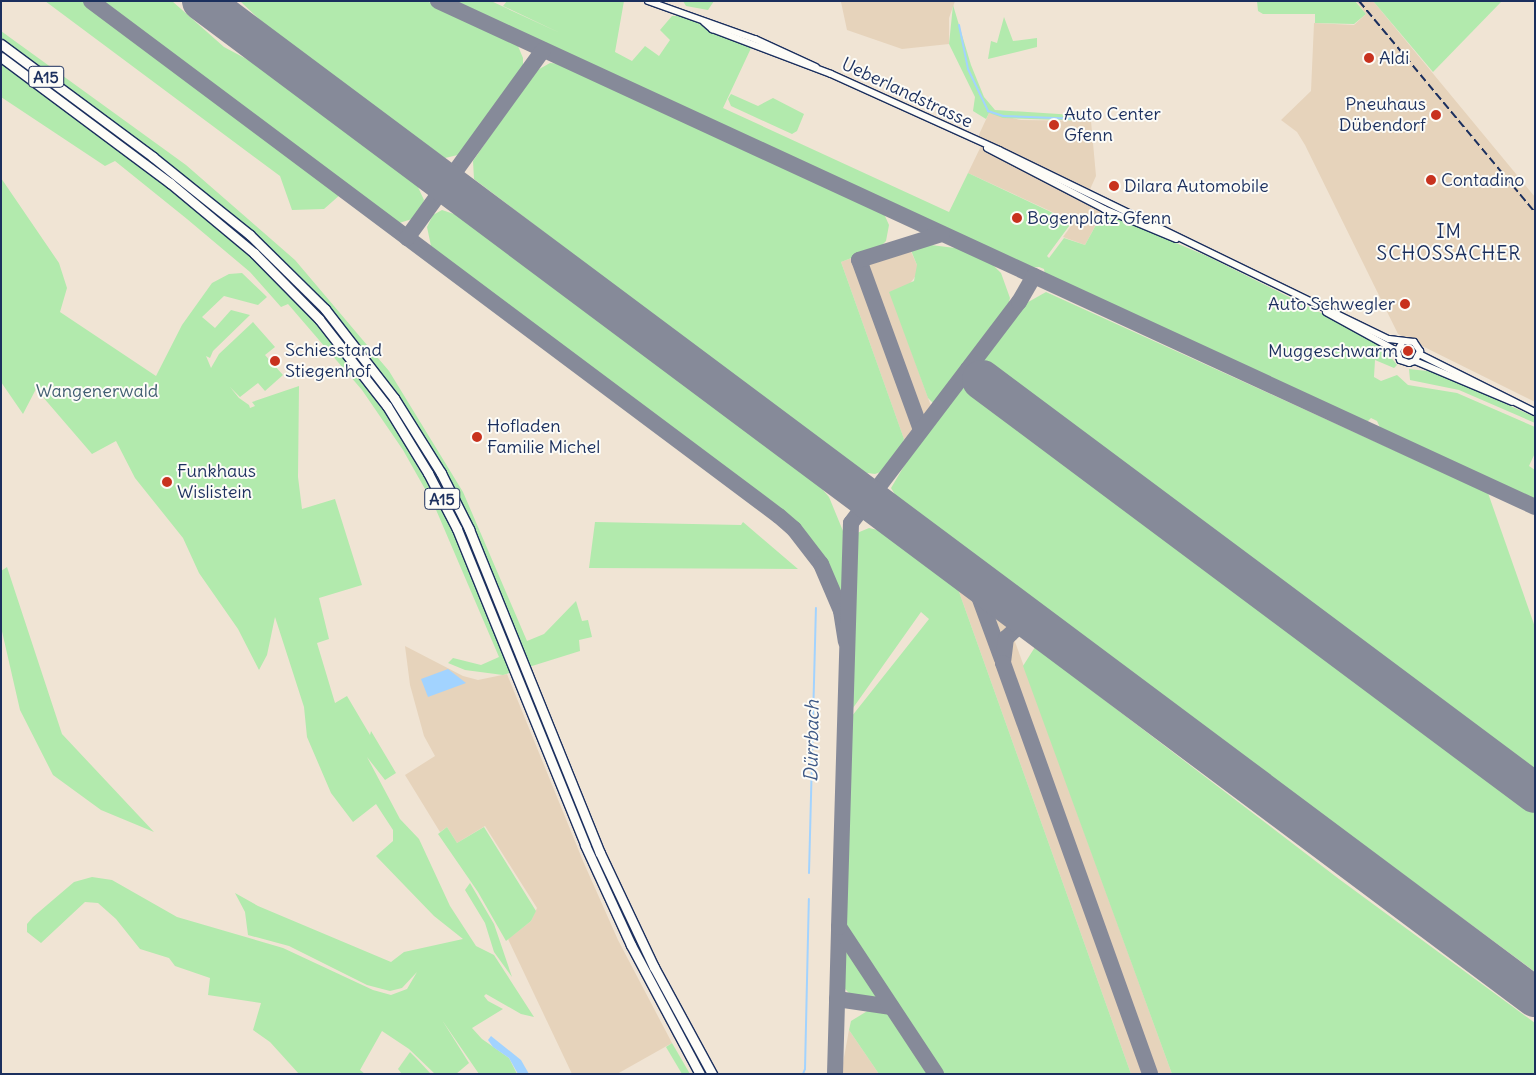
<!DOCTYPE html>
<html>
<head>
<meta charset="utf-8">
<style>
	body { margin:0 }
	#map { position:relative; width:1536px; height:1075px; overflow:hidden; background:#f0e4d4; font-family:Delius,sans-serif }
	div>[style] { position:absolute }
	.built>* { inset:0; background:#e6d3bb }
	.green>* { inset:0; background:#b2eaad }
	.water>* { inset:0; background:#a2d3ff }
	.stream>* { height:2px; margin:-1px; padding:0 1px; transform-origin:1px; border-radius:1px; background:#a2d3ff }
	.taxiway>* { height:16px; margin:-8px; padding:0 8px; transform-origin:8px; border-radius:8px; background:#868a99 }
	.runway>* { height:40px; margin:-20px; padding:0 20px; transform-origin:20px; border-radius:20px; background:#868a99 }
	.roads { filter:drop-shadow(1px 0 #1b2f5e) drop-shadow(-1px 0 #1b2f5e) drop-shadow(0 1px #1b2f5e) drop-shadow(0 -1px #1b2f5e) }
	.secondary>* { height:6px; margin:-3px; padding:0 3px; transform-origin:3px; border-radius:3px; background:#fdfcf7 }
	.highway>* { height:9px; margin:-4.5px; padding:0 4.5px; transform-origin:4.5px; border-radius:4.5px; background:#fdfcf7 }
	.rail>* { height:2px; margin-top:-1px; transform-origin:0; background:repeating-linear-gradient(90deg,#1b2f5e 0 8px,transparent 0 12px) }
	.dots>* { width:14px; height:14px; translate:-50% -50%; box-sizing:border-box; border:2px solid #fdfcf7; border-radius:50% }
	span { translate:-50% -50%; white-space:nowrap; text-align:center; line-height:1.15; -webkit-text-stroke:4px #fdfcf7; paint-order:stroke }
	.shield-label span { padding:1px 4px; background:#fdfcf7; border:1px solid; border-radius:4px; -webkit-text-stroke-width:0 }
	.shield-label { font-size:16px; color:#1b2f5e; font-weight:700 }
	.poi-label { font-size:18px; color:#1b2f5e }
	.left { translate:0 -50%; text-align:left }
	.right { translate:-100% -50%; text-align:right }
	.street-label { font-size:18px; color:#1b2f5e }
	.park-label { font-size:18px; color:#415e72 }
	.neighbourhood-label { font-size:19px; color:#1b2f5e; letter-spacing:1px }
	.water-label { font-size:19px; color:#3d5886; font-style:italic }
	.frame { position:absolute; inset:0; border:2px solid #1b2f5e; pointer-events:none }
</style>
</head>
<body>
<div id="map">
	<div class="built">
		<i style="clip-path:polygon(955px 1px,949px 18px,949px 44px,902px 49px,847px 30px,841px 2px)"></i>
		<i style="clip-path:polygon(1356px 1px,1373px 1px,1535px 197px,1535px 402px,1398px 334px,1305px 145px,1297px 132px,1281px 120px,1311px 91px,1314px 23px,1354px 25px,1366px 14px)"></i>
		<i style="clip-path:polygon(989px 113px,1021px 120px,1091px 121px,1096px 176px,1087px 196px,1106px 206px,1085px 245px,1063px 237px,1074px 222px,968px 173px,982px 144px,976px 141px)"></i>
		<i style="clip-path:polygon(905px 238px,917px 265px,917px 274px,909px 285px,890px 292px,936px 420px,910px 456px,841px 262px)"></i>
		<i style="clip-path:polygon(958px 589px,1010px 628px,1172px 1074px,1131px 1074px)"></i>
		<i style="clip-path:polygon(405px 646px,463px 676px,478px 680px,507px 674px,583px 861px,618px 940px,672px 1043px,617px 1074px,572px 1074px,508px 939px,531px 921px,537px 908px,485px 826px,457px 843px,447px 827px,440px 832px,405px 775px,435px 756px,424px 736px,410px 685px)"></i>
		<i style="clip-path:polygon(849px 1030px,879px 1074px,841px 1074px)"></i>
	</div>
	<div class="green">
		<i style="clip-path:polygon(45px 1px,83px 1px,341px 194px,324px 209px,292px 210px,280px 176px)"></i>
		<i style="clip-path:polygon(98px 1px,172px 1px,224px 47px,254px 63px,417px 185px,424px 200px,422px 206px,412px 219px,396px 224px)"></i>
		<i style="clip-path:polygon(240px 1px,427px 1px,518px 46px,523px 58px,523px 67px,520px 77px,462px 154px,445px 158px,279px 38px)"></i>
		<i style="clip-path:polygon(449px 1px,491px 1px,560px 33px,503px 6px,507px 1px,624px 1px,615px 52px,632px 61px,645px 46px,659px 56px,670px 40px,660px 30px,672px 16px,685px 16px,704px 22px,752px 46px,723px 108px,949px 212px,968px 173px,1072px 222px,1047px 256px,1049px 258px,1064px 238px,1085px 245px,1103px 212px,1209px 257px,1379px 342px,1397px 365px,1394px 368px,1375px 360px,1374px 377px,1381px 381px,1397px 375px,1408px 385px,1457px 393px,1535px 427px,1535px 453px,1529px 466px,1535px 470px,1535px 502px,1382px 432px,1377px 421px,1371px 418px,1365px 424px,1045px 276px,1044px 269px,1039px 267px,1029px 268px,948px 232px)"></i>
		<i style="clip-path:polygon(683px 1px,714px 1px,708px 10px,686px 6px)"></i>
		<i style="clip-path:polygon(1257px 1px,1355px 1px,1366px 14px,1354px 24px,1315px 23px,1315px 14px,1263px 14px,1258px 11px)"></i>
		<i style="clip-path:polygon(1373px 1px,1502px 1px,1433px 72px)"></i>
		<i style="clip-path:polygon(953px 5px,971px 65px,984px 97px,995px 110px,1090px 116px,1091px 121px,1003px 118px,989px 113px,986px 119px,973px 111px,975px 97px,949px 44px)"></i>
		<i style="clip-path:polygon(1004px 17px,1013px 41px,1037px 38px,1037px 47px,988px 59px,991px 41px,997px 43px)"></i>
		<i style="clip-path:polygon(1px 31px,186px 165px,295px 260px,389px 371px,463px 492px,527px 641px,544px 634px,576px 601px,582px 621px,588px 620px,592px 637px,579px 640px,580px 651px,503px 675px,465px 670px,448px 663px,453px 658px,481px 665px,499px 657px,434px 505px,403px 450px,362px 390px,288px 304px,281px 307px,250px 272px,187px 219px,115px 161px,105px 166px,1px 97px)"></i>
		<i style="clip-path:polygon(550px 63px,563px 64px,877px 208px,885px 216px,889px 225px,886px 241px,880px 247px,841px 262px,904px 439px,901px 449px,886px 470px,875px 474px,860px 472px,474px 179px,473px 161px,534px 72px)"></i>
		<i style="clip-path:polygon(731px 94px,758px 106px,773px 98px,804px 114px,797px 131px,792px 134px,731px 106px,728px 99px)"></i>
		<i style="clip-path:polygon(1px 178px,59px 263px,67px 288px,60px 312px,156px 376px,182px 325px,212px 283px,229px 274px,242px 273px,267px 297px,258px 305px,224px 296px,202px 317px,215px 328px,231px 310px,250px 315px,213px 351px,210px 358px,206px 356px,211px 368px,219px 354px,253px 322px,275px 347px,265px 355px,283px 375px,265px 391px,258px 383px,240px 397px,230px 387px,239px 398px,249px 405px,250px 408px,255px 406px,252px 402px,299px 386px,298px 477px,302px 509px,335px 499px,362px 585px,319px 598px,329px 639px,317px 643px,335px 703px,347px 696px,370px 735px,371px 731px,396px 773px,385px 780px,367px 757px,400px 819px,419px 839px,450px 906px,476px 946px,494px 955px,534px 1017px,521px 1014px,486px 994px,484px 996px,488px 1001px,503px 1009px,472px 1028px,482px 1039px,509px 1058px,517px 1074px,479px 1074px,442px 1020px,469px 1063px,456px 1074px,435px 1074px,409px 1049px,382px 1031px,360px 1070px,365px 1074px,299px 1074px,270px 1042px,253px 1030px,261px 1003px,208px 995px,210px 978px,175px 966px,169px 958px,140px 949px,116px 919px,98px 903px,85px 902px,41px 943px,27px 932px,27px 924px,33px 917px,74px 882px,92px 877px,112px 880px,177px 917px,283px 948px,373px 990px,391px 995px,407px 989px,417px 972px,402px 988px,390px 991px,367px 985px,289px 946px,248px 935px,245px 912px,235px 893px,258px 906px,391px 962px,404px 952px,463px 939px,434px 916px,376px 856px,393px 841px,393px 830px,376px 804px,353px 822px,331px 793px,307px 737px,304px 707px,275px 617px,267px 655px,259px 670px,238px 629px,199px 573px,183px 538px,135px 478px,116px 441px,92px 454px,36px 389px,23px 414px,1px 382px)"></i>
		<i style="clip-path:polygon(442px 210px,457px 215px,817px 483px,829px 497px,843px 531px,842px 589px,838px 591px,814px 546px,787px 517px,439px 256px,431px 246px,427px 227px,433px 215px)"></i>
		<i style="clip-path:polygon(923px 244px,963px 249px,990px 262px,1001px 273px,1010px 298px,1006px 312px,933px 403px,928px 398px,889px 292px,914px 281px,917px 265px,910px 248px)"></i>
		<i style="clip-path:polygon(1046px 292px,1488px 493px,1535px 627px,1535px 972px,899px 501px,891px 488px,910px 456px,1023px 305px)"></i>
		<i style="clip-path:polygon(1409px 369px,1436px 372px,1535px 417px,1535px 423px,1459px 390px,1410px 380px)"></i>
		<i style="clip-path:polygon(595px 522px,741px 525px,743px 522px,798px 569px,589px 568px)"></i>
		<i style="clip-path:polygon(869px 528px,878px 530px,958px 589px,1131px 1074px,942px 1074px,862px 956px,845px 922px,848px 721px,929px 619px,921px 612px,853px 708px,849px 706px,853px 542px,857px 533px)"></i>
		<i style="clip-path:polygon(7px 567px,62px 734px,154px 832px,101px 810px,53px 775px,20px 710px,1px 627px,1px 571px)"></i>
		<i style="clip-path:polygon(1035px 647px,1339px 879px,1535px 1023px,1535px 1074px,1172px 1074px,1023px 666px)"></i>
		<i style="clip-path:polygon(447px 827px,457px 843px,484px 827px,536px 911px,531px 921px,506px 941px,478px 892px,438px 834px)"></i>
		<i style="clip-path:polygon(470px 883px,494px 924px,512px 977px,494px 952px,485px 923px,465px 890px)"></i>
		<i style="clip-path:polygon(843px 942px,881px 1001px,852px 996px,846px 990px,842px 984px)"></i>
		<i style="clip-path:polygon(869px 1010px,880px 1010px,892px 1016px,932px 1074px,879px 1074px,849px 1030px,851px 1021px)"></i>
		<i style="clip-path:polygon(672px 1043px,690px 1074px,682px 1074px,666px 1047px)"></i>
		<i style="clip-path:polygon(410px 1052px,416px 1058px,431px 1074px,402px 1074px,398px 1069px)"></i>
	</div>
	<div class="water">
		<i style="clip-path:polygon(448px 669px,466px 683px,428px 697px,421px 679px)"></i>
		<i style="clip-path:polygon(491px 1036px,521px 1060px,529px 1074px,518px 1074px,509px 1058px,493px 1047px,488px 1040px)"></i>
	</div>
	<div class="stream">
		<i style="left:959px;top:25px;width:45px;rotate:78.4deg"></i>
		<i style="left:968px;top:69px;width:47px;rotate:64.5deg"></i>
		<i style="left:988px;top:111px;width:16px;rotate:18deg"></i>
		<i style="left:1003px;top:116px;width:78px;rotate:2.2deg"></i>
		<i style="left:809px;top:873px;width:265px;rotate:-88.5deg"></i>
		<i style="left:803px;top:1074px;width:5px;rotate:-68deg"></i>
		<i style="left:805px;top:1069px;width:170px;rotate:-88.7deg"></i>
	</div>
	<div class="taxiway">
		<i style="left:91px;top:1px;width:859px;rotate:36.82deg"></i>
		<i style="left:779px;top:516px;width:20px;rotate:41deg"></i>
		<i style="left:794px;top:529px;width:44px;rotate:52.4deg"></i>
		<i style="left:821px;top:564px;width:51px;rotate:66.9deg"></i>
		<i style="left:841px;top:611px;width:31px;rotate:81deg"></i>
		<i style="left:438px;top:1px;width:1208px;rotate:24.76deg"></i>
		<i style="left:407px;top:238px;width:232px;rotate:-54.1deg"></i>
		<i style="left:968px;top:369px;width:18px;rotate:38deg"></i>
		<i style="left:921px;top:430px;width:181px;rotate:-110deg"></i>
		<i style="left:859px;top:260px;width:87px;rotate:-17.4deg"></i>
		<i style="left:927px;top:545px;width:60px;rotate:39deg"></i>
		<i style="left:974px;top:583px;width:81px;rotate:69.8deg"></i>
		<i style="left:1056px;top:641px;width:28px;rotate:-145deg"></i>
		<i style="left:1033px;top:625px;width:15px;rotate:172deg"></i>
		<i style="left:1018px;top:627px;width:16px;rotate:137deg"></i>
		<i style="left:1006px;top:638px;width:25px;rotate:97deg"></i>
		<i style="left:1003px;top:663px;width:436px;rotate:70.3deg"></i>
		<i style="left:837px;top:999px;width:55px;rotate:8.4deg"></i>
		<i style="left:835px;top:1074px;width:147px;rotate:-88.4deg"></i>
		<i style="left:936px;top:1074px;width:176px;rotate:-123.4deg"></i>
		<i style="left:839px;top:927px;width:404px;rotate:-88.3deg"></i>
		<i style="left:851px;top:523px;width:278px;rotate:-52.8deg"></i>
		<i style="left:1019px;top:302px;width:30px;rotate:-60deg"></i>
	</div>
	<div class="runway">
		<i style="left:202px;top:1px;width:1664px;rotate:36.77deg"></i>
		<i style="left:982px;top:380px;width:690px;rotate:36.75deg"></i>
	</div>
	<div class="roads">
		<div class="secondary">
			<i style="left:648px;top:1px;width:114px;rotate:19.6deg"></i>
			<i style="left:755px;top:39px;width:67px;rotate:24.7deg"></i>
			<i style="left:704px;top:22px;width:11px;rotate:41deg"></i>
			<i style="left:712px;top:29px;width:127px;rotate:20.7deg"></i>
			<i style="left:831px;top:74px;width:184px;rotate:24.3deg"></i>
			<i style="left:999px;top:150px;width:433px;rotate:25.9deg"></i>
			<i style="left:1389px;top:339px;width:25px;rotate:7deg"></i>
			<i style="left:1414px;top:342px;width:11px;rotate:56deg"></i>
			<i style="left:1420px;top:351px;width:11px;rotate:117deg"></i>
			<i style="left:1415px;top:361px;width:6px;rotate:162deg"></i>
			<i style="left:1409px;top:363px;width:9px;rotate:-162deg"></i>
			<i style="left:1400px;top:360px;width:9px;rotate:-108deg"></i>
			<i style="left:1397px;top:351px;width:9px;rotate:-58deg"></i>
			<i style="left:987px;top:148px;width:132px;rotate:27.5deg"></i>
			<i style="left:1104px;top:209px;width:78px;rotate:22.6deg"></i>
			<i style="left:1326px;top:312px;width:81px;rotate:28.8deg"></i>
			<i style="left:1419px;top:354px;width:130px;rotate:26.6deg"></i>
			<i style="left:1415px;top:361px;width:105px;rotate:22.9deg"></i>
		</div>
		<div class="highway">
			<i style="left:1px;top:44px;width:189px;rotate:36.6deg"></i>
			<i style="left:153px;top:157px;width:124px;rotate:38.8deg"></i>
			<i style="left:250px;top:235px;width:105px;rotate:44.6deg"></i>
			<i style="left:325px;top:309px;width:113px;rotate:52.2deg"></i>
			<i style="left:394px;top:398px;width:89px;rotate:57.9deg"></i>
			<i style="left:441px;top:473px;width:63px;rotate:63.4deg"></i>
			<i style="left:469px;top:529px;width:349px;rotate:68deg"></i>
			<i style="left:600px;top:853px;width:126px;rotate:64.7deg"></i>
			<i style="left:654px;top:967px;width:122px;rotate:61.5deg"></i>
			<i style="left:1px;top:57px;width:211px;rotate:36.7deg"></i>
			<i style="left:170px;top:183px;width:109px;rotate:39.8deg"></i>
			<i style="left:254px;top:253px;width:93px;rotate:45.4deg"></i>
			<i style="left:319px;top:319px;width:110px;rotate:52deg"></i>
			<i style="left:387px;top:406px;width:79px;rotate:58.5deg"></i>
			<i style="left:428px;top:473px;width:63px;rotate:62.6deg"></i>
			<i style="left:457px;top:529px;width:341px;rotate:67.9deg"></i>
			<i style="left:585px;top:845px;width:110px;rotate:65.3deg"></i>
			<i style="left:631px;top:945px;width:146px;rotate:61.9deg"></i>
		</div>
	</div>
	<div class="rail">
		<i style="left:1359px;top:1px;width:275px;rotate:50.2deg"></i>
	</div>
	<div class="dots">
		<i style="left:1369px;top:58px;background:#c8321e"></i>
		<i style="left:1436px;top:115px;background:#c8321e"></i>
		<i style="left:1054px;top:125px;background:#c8321e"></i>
		<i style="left:1431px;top:180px;background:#c8321e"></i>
		<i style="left:1114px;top:186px;background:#c8321e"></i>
		<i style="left:1017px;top:218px;background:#c8321e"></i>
		<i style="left:1405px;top:304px;background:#c8321e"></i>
		<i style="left:1408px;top:351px;background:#c8321e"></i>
		<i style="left:275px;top:361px;background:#c8321e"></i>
		<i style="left:477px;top:437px;background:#c8321e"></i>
		<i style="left:167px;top:482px;background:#c8321e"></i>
	</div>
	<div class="shield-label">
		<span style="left:46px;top:77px">A15</span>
		<span style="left:442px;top:499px">A15</span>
	</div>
	<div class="poi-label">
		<span class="left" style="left:1379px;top:58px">Aldi</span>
		<span class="right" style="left:1426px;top:115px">Pneuhaus<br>Dübendorf</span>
		<span class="left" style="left:1064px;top:125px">Auto Center<br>Gfenn</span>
		<span class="left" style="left:1441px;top:180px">Contadino</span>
		<span class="left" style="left:1124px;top:186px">Dilara Automobile</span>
		<span class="left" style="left:1027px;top:218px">Bogenplatz Gfenn</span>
		<span class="right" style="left:1395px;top:304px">Auto Schwegler</span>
		<span class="left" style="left:285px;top:361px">Schiesstand<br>Stiegenhof</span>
		<span class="right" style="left:1398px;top:351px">Muggeschwarm</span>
		<span class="left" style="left:487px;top:437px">Hofladen<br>Familie Michel</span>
		<span class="left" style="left:177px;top:482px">Funkhaus<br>Wislistein</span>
	</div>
	<div class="street-label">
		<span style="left:907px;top:93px;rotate:25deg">Ueberlandstrasse</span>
	</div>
	<div class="park-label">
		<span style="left:97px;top:391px">Wangenerwald</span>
	</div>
	<div class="neighbourhood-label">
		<span style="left:1449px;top:243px">IM<br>SCHOSSACHER</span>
	</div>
	<div class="water-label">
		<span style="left:812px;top:741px;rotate:-89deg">Dürrbach</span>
	</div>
	<div class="frame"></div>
</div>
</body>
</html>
